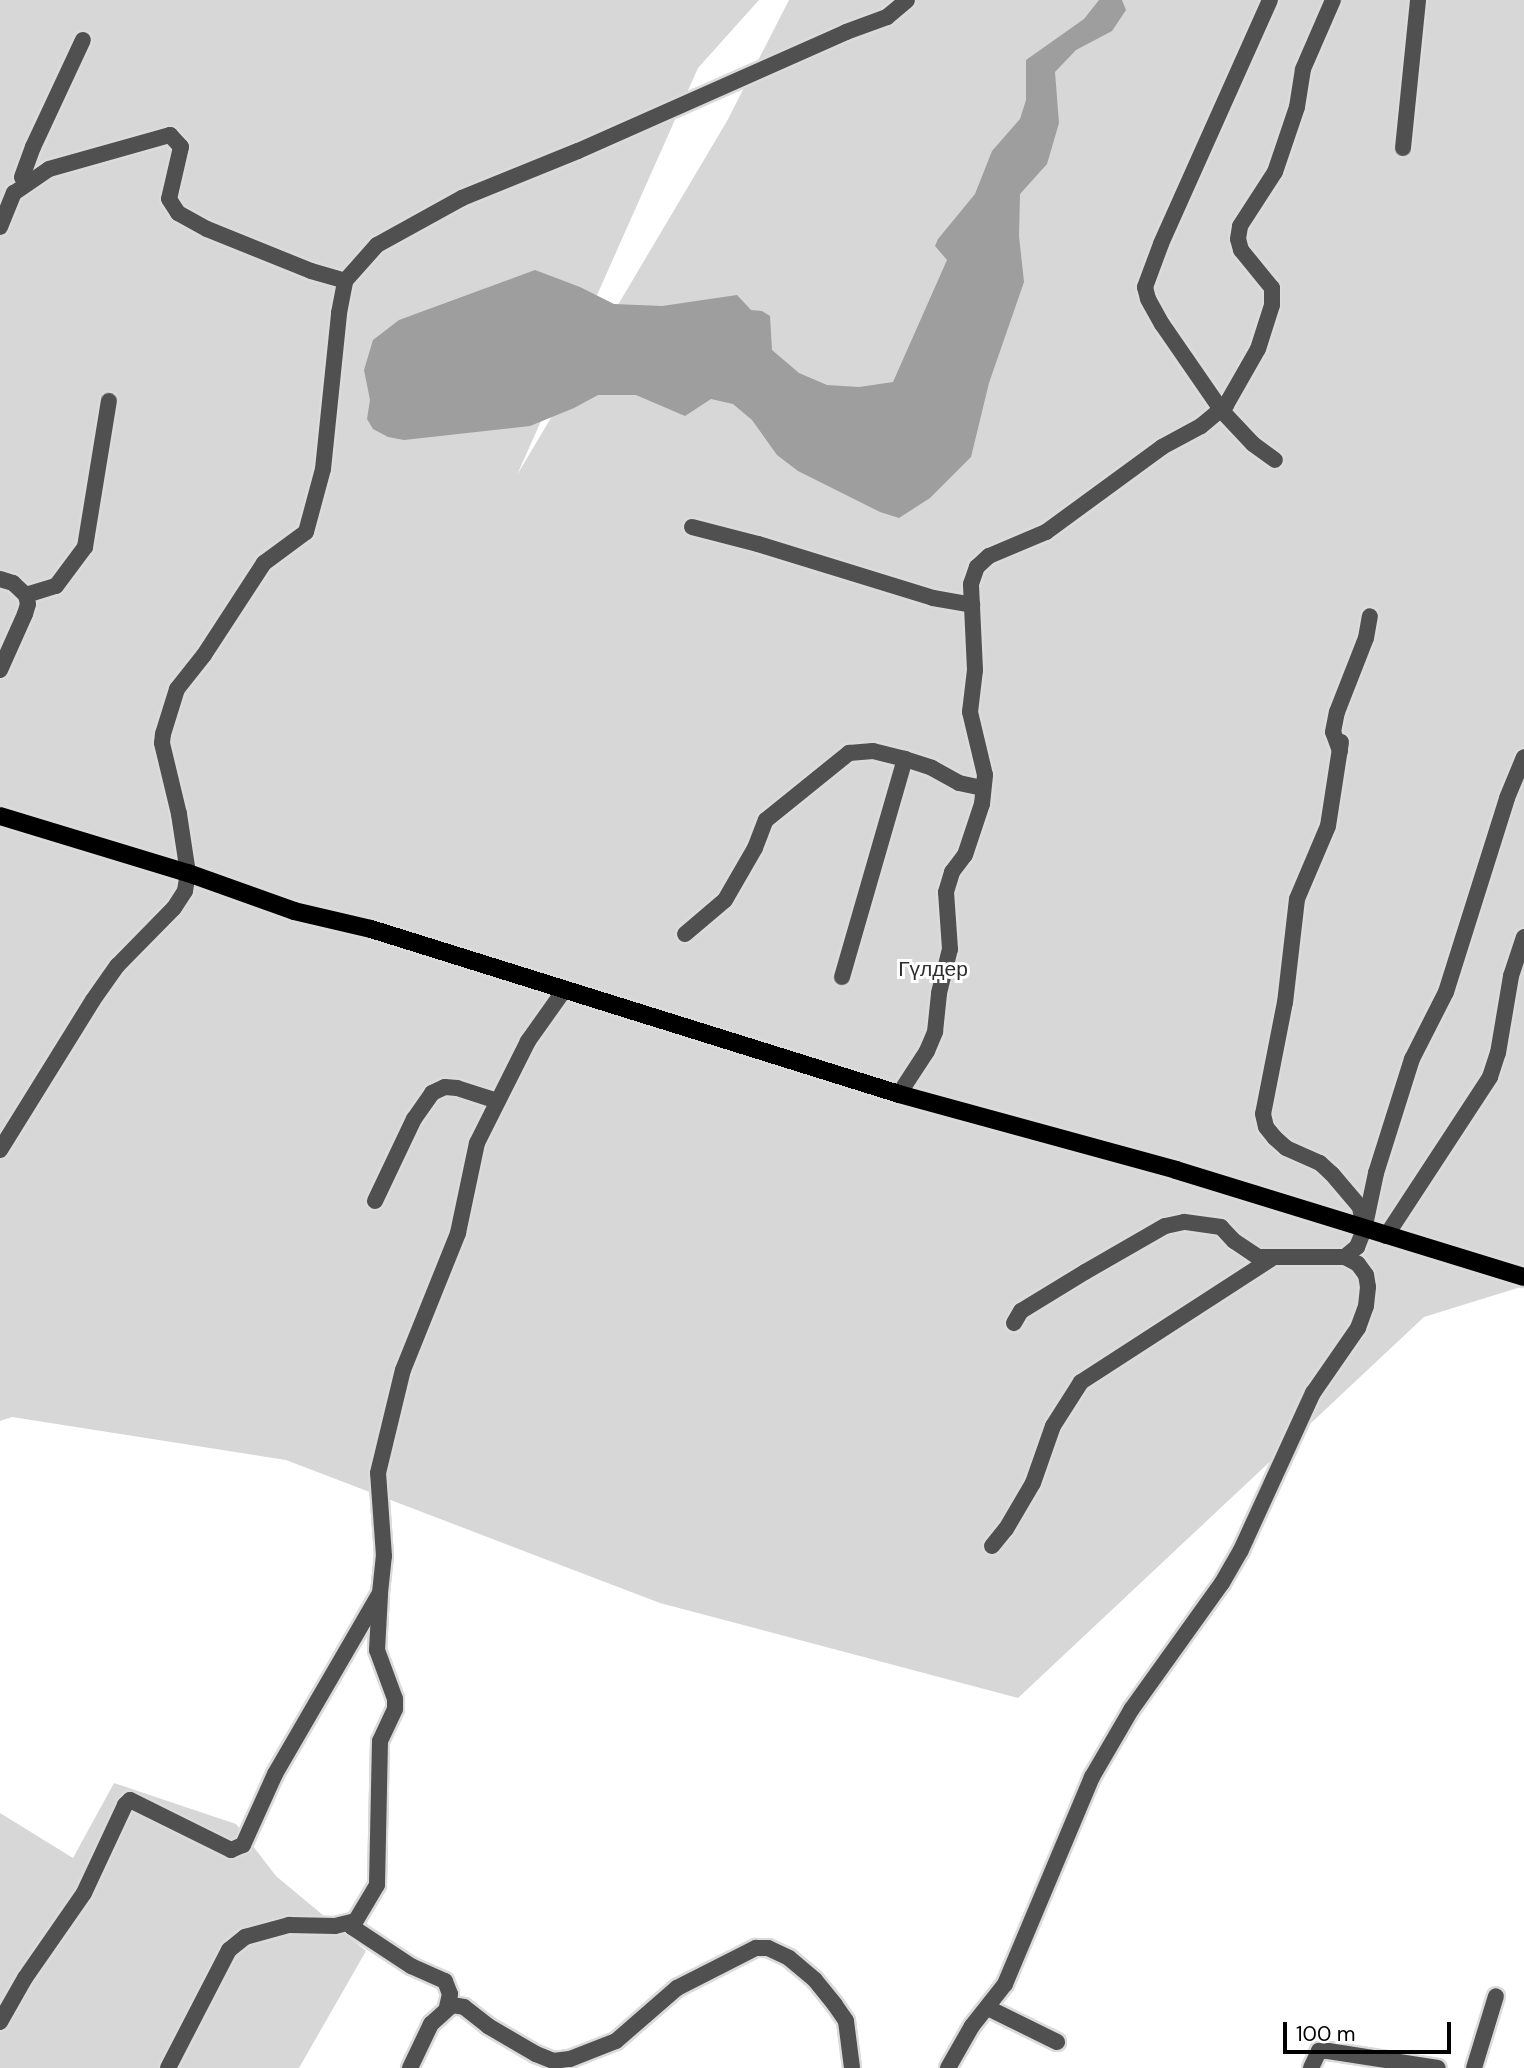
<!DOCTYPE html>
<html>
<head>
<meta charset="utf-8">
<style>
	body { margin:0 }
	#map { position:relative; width:1524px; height:2068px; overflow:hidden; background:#fff; font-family:"DM Sans",sans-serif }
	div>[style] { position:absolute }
	.green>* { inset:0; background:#d7d7d7 }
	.water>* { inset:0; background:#9e9e9e }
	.roads { filter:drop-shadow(2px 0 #dbdbdb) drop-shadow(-2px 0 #dbdbdb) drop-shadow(0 2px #dbdbdb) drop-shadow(0 -2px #dbdbdb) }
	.minor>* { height:16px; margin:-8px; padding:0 8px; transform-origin:8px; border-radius:8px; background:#505050 }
	.major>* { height:18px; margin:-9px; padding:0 9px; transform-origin:9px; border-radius:9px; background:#000 }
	span { translate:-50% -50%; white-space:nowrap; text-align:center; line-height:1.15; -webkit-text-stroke:6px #fff; paint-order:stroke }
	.park-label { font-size:21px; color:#2e2e2e }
	.scale { position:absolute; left:1283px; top:2022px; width:168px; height:32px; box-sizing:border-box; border:4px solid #000; border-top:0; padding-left:9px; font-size:21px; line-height:24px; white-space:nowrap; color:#000; -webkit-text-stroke:5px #fff; paint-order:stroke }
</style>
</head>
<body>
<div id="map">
	<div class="green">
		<i style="clip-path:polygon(0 0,759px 0,698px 68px,517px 475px,727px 121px,789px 0,1524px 0,1524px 1286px,1424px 1317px,1018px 1698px,660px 1603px,286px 1460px,12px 1417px,0 1421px)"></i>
		<i style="clip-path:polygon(114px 1783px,236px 1824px,276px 1876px,366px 1951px,299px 2068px,0 2068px,0 1813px,73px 1858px)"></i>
	</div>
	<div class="water">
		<i style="clip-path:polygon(1099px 0,1122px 0,1126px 10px,1112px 31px,1076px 50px,1055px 72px,1059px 123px,1047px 164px,1020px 194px,1019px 236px,1024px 282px,989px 383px,971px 457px,930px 498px,899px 518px,880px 512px,798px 471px,777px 455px,752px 420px,733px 404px,711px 399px,685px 416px,636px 395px,598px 395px,574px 408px,530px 426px,404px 440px,388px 437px,373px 429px,367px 419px,370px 400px,364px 370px,373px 340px,399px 320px,535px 270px,580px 287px,614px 304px,662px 306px,737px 295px,751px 310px,762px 311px,770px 316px,772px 350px,799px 373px,827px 385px,859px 387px,893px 382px,947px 260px,935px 246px,938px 239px,975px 194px,992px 151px,1020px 119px,1026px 100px,1026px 60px,1084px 19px)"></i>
	</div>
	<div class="roads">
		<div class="minor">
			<i style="left:1270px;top:0;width:267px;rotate:114.1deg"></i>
			<i style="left:1161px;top:244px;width:46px;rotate:110.4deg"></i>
			<i style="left:1145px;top:287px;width:12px;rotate:76deg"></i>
			<i style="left:1148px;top:299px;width:29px;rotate:61deg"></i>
			<i style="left:1162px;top:324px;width:106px;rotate:55.4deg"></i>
			<i style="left:1222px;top:411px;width:45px;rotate:46.8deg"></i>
			<i style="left:1253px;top:444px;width:27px;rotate:36deg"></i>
			<i style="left:1403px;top:148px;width:149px;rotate:-84.2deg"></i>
			<i style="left:26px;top:182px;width:6px;rotate:-129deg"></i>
			<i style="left:22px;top:177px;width:32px;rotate:-70deg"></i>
			<i style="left:33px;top:147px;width:118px;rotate:-65deg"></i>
			<i style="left:0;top:227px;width:37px;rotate:-68deg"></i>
			<i style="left:14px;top:193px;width:42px;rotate:-34.4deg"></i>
			<i style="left:49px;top:169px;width:126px;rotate:-15.7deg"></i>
			<i style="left:170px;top:135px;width:16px;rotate:47deg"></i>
			<i style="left:181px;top:147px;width:53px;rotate:103deg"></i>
			<i style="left:169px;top:199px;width:17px;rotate:57deg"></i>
			<i style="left:178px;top:213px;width:33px;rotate:29deg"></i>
			<i style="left:207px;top:229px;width:112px;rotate:22deg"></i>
			<i style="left:311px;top:271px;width:35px;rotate:16deg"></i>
			<i style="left:692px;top:527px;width:68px;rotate:14.4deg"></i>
			<i style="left:758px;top:544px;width:183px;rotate:17.1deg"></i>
			<i style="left:933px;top:598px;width:40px;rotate:10deg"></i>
			<i style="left:0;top:579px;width:14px;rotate:17deg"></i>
			<i style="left:13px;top:583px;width:18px;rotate:43deg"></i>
			<i style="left:0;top:670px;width:61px;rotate:-65.9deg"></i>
			<i style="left:25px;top:614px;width:10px;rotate:-73deg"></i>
			<i style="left:28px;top:604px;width:9px;rotate:-103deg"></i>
			<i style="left:26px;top:595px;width:31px;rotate:-17deg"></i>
			<i style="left:56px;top:586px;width:49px;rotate:-53.4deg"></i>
			<i style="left:85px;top:547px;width:148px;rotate:-80.7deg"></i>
			<i style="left:1341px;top:742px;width:85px;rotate:98.8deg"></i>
			<i style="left:1328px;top:826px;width:79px;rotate:113deg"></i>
			<i style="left:1297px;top:899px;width:104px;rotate:96.6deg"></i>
			<i style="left:1285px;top:1002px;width:114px;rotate:101.1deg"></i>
			<i style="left:1263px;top:1114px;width:13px;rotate:77deg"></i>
			<i style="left:1266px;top:1127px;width:14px;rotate:51deg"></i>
			<i style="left:1275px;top:1138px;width:15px;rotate:42deg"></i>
			<i style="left:1286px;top:1148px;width:37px;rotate:24deg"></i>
			<i style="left:1320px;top:1163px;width:16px;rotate:43deg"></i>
			<i style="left:1332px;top:1174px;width:43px;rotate:49.7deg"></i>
			<i style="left:1360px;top:1207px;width:23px;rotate:80deg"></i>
			<i style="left:1340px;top:751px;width:20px;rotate:-110deg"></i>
			<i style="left:1333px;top:732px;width:20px;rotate:-79deg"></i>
			<i style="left:1337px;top:712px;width:79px;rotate:-68.6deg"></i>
			<i style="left:1366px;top:638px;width:22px;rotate:-80deg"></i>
			<i style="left:685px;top:934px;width:52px;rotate:-40.4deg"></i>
			<i style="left:725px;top:900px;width:60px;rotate:-60deg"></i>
			<i style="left:755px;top:848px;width:30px;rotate:-69deg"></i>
			<i style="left:766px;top:820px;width:107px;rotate:-38.9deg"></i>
			<i style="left:849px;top:753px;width:24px;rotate:-5deg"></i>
			<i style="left:873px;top:751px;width:33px;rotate:14deg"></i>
			<i style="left:905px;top:759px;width:28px;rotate:18deg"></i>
			<i style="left:932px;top:768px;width:31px;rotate:29deg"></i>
			<i style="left:959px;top:783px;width:24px;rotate:12deg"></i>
			<i style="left:842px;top:977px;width:227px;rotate:-73.9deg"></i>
			<i style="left:899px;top:1094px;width:51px;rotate:-56.9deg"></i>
			<i style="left:927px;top:1051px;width:21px;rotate:-67deg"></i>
			<i style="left:935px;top:1032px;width:39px;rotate:-84deg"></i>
			<i style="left:939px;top:993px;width:45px;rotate:-76deg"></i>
			<i style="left:950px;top:949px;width:57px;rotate:-94deg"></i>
			<i style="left:946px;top:892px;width:21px;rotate:-73deg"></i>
			<i style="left:952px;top:872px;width:21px;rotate:-53deg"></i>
			<i style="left:965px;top:855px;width:54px;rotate:-71.6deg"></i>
			<i style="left:982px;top:804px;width:29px;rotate:-84deg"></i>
			<i style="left:985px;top:775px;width:65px;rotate:-103.4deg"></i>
			<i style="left:970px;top:712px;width:42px;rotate:-83.2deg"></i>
			<i style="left:975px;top:670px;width:86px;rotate:-92.7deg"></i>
			<i style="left:971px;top:584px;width:18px;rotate:-71deg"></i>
			<i style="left:977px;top:567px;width:16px;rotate:-43deg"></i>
			<i style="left:989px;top:556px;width:62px;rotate:-22.8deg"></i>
			<i style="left:1046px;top:532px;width:144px;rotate:-36.2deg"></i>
			<i style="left:1162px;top:447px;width:44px;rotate:-28.3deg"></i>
			<i style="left:1201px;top:426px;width:33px;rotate:-40deg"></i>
			<i style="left:1226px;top:405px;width:64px;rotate:-60.3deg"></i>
			<i style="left:1258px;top:349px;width:46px;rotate:-72.3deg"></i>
			<i style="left:1272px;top:305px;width:17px;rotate:-90deg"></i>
			<i style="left:1272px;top:288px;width:49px;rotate:-129.2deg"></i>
			<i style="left:1241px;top:250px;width:11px;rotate:-105deg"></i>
			<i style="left:1238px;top:239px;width:13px;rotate:-81deg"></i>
			<i style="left:1240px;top:226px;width:64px;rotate:-57.1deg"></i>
			<i style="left:1275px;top:172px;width:69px;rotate:-71.3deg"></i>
			<i style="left:1297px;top:107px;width:38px;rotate:-81deg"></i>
			<i style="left:1303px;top:69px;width:75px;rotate:-66.5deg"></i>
			<i style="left:0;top:1150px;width:176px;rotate:-58.2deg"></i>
			<i style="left:93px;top:1000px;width:42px;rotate:-54.8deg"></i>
			<i style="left:117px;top:966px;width:81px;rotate:-45.5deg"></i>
			<i style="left:174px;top:908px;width:20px;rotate:-57deg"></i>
			<i style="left:185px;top:891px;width:18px;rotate:-81deg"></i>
			<i style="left:188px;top:873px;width:60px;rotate:-98.7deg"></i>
			<i style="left:179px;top:814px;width:73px;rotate:-103.5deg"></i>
			<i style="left:162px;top:743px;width:9px;rotate:-84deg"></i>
			<i style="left:163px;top:734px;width:47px;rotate:-72.7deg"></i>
			<i style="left:177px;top:689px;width:43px;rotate:-51.5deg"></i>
			<i style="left:204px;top:655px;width:110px;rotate:-56.9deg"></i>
			<i style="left:264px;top:563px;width:52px;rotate:-36.4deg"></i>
			<i style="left:306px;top:532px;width:65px;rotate:-74.9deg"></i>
			<i style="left:323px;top:469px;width:157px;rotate:-84.1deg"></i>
			<i style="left:339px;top:313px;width:33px;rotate:-79deg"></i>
			<i style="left:345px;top:281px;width:48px;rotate:-48.4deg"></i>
			<i style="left:377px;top:245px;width:97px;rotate:-28.9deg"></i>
			<i style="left:462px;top:198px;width:125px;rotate:-22.1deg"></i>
			<i style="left:578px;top:151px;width:293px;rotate:-23.9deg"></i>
			<i style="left:846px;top:32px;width:44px;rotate:-20.1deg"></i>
			<i style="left:887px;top:17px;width:26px;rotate:-40deg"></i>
			<i style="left:375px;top:1201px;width:91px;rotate:-64.6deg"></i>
			<i style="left:414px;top:1119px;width:32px;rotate:-55deg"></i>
			<i style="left:432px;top:1093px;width:14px;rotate:-25deg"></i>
			<i style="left:445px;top:1087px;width:12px;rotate:5deg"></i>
			<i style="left:457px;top:1088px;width:42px;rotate:18deg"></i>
			<i style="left:1386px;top:1236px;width:190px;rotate:-56.8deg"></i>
			<i style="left:1490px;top:1077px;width:25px;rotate:-72deg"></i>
			<i style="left:1498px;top:1053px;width:78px;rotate:-80.4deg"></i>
			<i style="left:1511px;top:976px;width:41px;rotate:-71.6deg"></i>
			<i style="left:1345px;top:1257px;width:16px;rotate:-40deg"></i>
			<i style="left:1357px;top:1247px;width:18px;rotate:-68deg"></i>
			<i style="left:1364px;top:1230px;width:58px;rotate:-78.1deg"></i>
			<i style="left:1376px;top:1173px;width:120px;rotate:-72.5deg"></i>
			<i style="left:1412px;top:1059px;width:75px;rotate:-63.1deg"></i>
			<i style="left:1446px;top:992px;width:203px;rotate:-72.5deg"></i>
			<i style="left:1507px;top:798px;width:44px;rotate:-67.5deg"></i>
			<i style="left:992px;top:1546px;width:22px;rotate:-51deg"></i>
			<i style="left:1006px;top:1529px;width:53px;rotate:-59.6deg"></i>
			<i style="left:1033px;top:1483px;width:60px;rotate:-70.7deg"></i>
			<i style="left:1053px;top:1426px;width:52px;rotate:-57.5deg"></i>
			<i style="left:1081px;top:1382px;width:226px;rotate:-32.9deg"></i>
			<i style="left:380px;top:1595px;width:55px;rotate:93.1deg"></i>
			<i style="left:377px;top:1650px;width:52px;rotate:69.8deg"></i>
			<i style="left:395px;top:1699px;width:10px;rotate:90deg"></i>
			<i style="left:395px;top:1709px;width:35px;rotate:115deg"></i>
			<i style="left:380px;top:1741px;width:144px;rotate:91.2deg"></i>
			<i style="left:377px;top:1885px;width:49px;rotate:120.8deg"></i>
			<i style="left:352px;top:1927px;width:71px;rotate:33.5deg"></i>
			<i style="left:411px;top:1966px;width:37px;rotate:24deg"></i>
			<i style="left:445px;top:1981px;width:14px;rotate:69deg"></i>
			<i style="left:450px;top:1994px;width:13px;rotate:103deg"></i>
			<i style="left:988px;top:2008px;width:77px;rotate:26.2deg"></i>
			<i style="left:0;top:2022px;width:51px;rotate:-60.4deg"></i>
			<i style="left:25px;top:1978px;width:103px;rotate:-55.2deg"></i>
			<i style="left:84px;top:1893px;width:97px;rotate:-65deg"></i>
			<i style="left:125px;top:1805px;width:7px;rotate:-45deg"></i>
			<i style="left:130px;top:1800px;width:113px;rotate:26.3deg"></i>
			<i style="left:231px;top:1850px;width:13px;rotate:-23deg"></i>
			<i style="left:243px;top:1845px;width:78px;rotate:-65.7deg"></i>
			<i style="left:275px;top:1774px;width:209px;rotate:-59.9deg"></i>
			<i style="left:380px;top:1593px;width:37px;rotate:-84deg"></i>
			<i style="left:384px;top:1556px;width:83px;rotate:-94.1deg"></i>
			<i style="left:378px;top:1473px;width:106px;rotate:-76.4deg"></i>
			<i style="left:403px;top:1370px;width:148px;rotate:-68.1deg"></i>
			<i style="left:458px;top:1233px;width:92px;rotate:-78.1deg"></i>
			<i style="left:477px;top:1143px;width:114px;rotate:-63.4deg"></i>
			<i style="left:528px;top:1041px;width:64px;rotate:-54.6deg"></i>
			<i style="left:168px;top:2068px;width:133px;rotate:-62.7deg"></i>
			<i style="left:229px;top:1950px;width:21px;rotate:-39deg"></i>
			<i style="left:245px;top:1937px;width:46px;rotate:-15.3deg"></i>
			<i style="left:289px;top:1925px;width:46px;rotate:1.2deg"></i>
			<i style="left:335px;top:1926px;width:21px;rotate:-14deg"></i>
			<i style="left:410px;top:2068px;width:49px;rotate:-64.5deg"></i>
			<i style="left:431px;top:2024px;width:28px;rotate:-42deg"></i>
			<i style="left:452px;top:2005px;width:12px;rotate:9deg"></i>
			<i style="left:464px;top:2007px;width:31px;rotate:38deg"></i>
			<i style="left:488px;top:2026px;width:56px;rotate:30.3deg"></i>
			<i style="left:536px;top:2054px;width:18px;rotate:22deg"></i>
			<i style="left:553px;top:2061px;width:17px;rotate:-7deg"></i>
			<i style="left:570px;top:2059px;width:49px;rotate:-21.4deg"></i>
			<i style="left:616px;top:2041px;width:81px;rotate:-41deg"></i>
			<i style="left:677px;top:1988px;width:89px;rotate:-26.9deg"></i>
			<i style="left:756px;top:1948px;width:12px"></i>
			<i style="left:768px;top:1948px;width:23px;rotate:25deg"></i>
			<i style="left:789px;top:1958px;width:34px;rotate:40deg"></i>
			<i style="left:815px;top:1980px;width:32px;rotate:51deg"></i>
			<i style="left:835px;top:2005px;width:19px;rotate:55deg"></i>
			<i style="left:846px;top:2021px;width:47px;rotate:82.7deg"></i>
			<i style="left:948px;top:2068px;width:48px;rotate:-60.3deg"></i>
			<i style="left:972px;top:2026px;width:53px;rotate:-51.8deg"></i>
			<i style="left:1005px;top:1984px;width:225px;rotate:-67.2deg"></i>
			<i style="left:1092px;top:1777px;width:78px;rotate:-59.8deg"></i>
			<i style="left:1131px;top:1710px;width:156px;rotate:-54.4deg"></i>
			<i style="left:1222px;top:1583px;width:38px;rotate:-60deg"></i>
			<i style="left:1241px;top:1550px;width:173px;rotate:-65.4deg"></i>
			<i style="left:1313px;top:1393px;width:79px;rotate:-55.3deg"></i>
			<i style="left:1358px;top:1328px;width:23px;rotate:-70deg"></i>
			<i style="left:1366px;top:1306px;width:19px;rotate:-84deg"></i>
			<i style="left:1368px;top:1287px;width:12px;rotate:-99deg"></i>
			<i style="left:1366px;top:1275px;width:14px;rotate:-126deg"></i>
			<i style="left:1358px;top:1264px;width:15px;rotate:-152deg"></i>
			<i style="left:1345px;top:1257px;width:87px;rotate:180deg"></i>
			<i style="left:1258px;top:1257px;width:29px;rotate:-146deg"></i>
			<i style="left:1234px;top:1241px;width:19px;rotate:-133deg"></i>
			<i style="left:1221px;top:1227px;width:37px;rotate:-172deg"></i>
			<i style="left:1184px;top:1222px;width:19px;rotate:168deg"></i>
			<i style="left:1165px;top:1226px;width:92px;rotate:150.1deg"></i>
			<i style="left:1085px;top:1272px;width:75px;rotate:148.6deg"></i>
			<i style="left:1021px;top:1311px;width:14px;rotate:120deg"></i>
			<i style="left:1311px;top:2068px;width:19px;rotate:-65deg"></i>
			<i style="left:1319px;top:2051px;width:9px"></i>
			<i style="left:1328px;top:2051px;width:111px;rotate:8.8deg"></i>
			<i style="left:1474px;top:2068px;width:75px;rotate:-73deg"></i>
		</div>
		<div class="major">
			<i style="left:0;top:816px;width:196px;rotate:16.9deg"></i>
			<i style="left:188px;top:873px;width:113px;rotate:19.7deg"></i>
			<i style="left:294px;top:911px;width:79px;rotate:13.2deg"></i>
			<i style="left:371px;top:929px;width:553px;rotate:17.35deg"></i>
			<i style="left:899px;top:1094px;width:287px;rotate:15.3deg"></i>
			<i style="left:1176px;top:1170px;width:364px;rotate:17.1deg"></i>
		</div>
	</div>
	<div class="park-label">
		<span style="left:933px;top:969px">Гүлдер</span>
	</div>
	<div class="scale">100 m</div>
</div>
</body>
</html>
